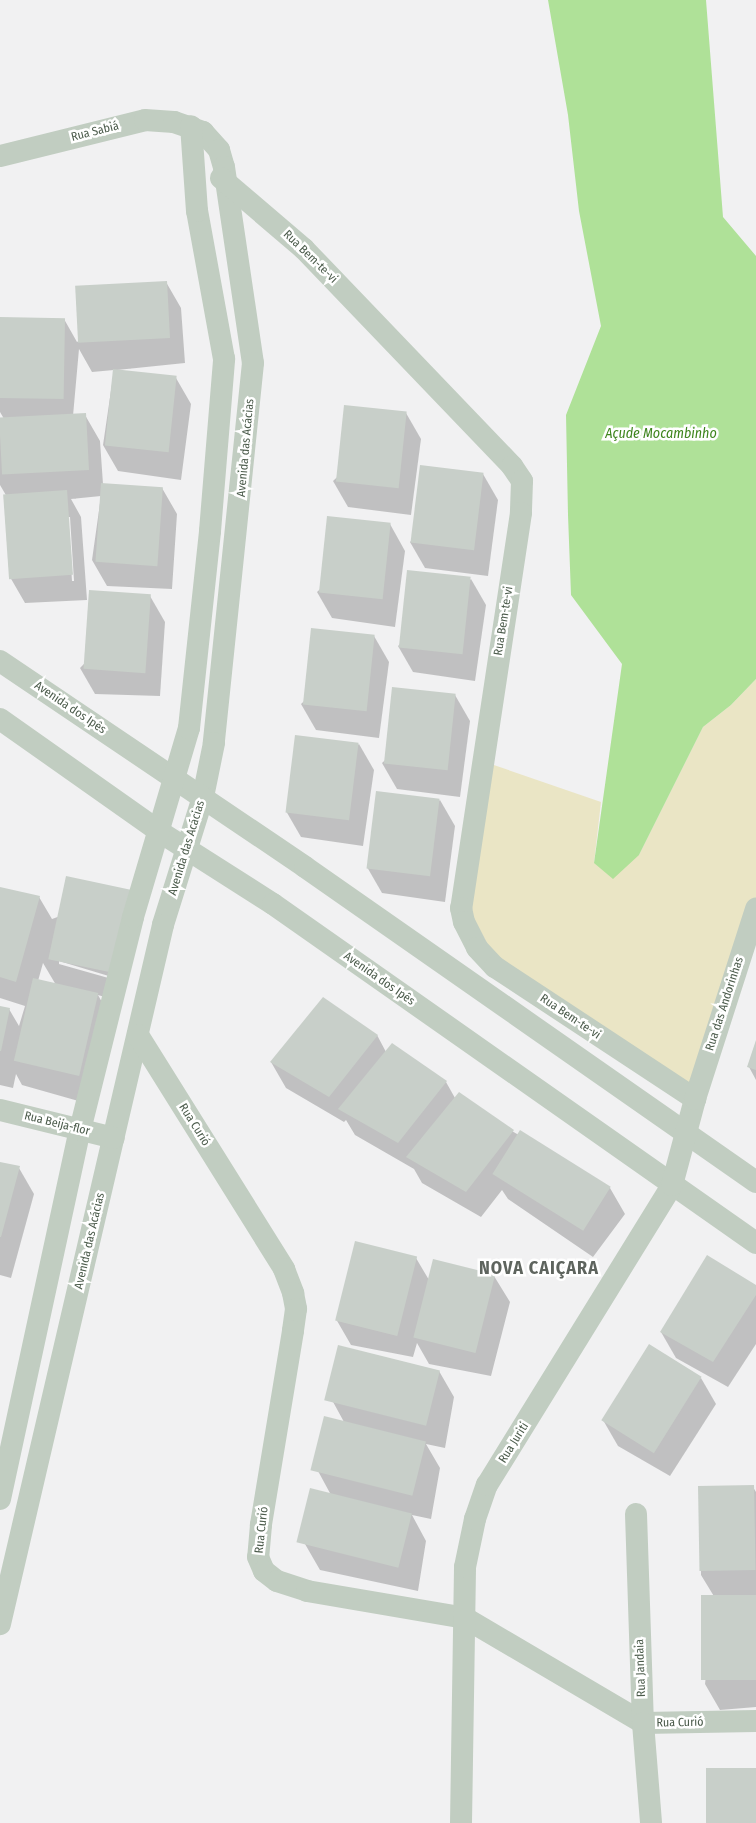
<!DOCTYPE html>
<html>
<head>
<meta charset="utf-8">
<style>
	body { margin:0 }
	#map { position:relative; width:756px; height:1823px; overflow:hidden; background:#f1f1f2; font-family:"Fira Sans Condensed",sans-serif }
	div>[style] { position:absolute }
	.green>* { inset:0; background:#eae5c5 }
	.water>* { inset:0; background:#afe198 }
	.shadow>* { inset:0; background:#0003 }
	.building>* { inset:0; background:#c8cfc9; transform-origin:0 0 }
	.street>* { height:22px; margin:-11px; padding:0 11px; transform-origin:11px; border-radius:11px; background:#c1cdc1 }
	span { translate:-50% -50%; white-space:nowrap; text-align:center; line-height:1.15; -webkit-text-stroke:5px #fff; paint-order:stroke }
	.street-label { font-size:12px; color:#4b5b4b }
	.water-label { font-size:14px; color:#3e851d; font-style:italic }
	.district-label { font-size:18px; color:#5e645e; font-weight:700; letter-spacing:1px }
</style>
</head>
<body>
<div id="map">
	<div class="green">
		<i style="clip-path:polygon(756px 679px,756px 916px,693px 1098px,499px 965px,467px 907px,488px 763px,601px 802px,594px 863px,639px 855px,703px 727px,731px 705px)"></i>
	</div>
	<div class="water">
		<i style="clip-path:polygon(548px 0,706px 0,723px 217px,756px 256px,756px 679px,731px 705px,703px 727px,639px 855px,613px 879px,594px 863px,622px 664px,571px 595px,568px 515px,566px 415px,601px 326px,579px 211px,568px 115px)"></i>
	</div>
	<div class="shadow">
		<i style="clip-path:polygon(evenodd,166px 282px,181px 308px,185px 363px,117px 370px,176px 378px,191px 404px,181px 480px,118px 471px,103px 445px,114px 370px,92px 372px,79px 349px,73px 416px,85px 415px,100px 441px,103px 484px,162px 488px,177px 514px,172px 589px,107px 586px,92px 560px,101px 496px,71px 499px,81px 517px,87px 600px,25px 603px,10px 577px,7px 497px,0 485px,0 425px,7px 424px,0 412px,0 318px,64px 319px,77px 342px,166px 282px,68px 517px,70px 517px,74px 581px,72px 581px,68px 517px)"></i>
		<i style="clip-path:polygon(406px 413px,421px 439px,411px 515px,348px 507px,333px 481px)"></i>
		<i style="clip-path:polygon(483px 474px,498px 500px,488px 576px,425px 568px,410px 542px)"></i>
		<i style="clip-path:polygon(390px 524px,405px 551px,395px 627px,332px 618px,317px 592px)"></i>
		<i style="clip-path:polygon(471px 579px,486px 605px,475px 681px,413px 672px,398px 646px)"></i>
		<i style="clip-path:polygon(150px 596px,165px 622px,160px 696px,95px 694px,80px 668px)"></i>
		<i style="clip-path:polygon(374px 636px,389px 662px,379px 738px,316px 730px,301px 704px)"></i>
		<i style="clip-path:polygon(455px 695px,470px 721px,460px 797px,397px 789px,382px 763px)"></i>
		<i style="clip-path:polygon(359px 744px,374px 770px,363px 846px,301px 837px,286px 811px)"></i>
		<i style="clip-path:polygon(440px 800px,455px 826px,445px 902px,382px 893px,367px 867px)"></i>
		<i style="clip-path:polygon(evenodd,0 888px,39px 897px,52px 919px,129px 891px,121px 1002px,98px 995px,112px 1020px,89px 1104px,22px 1085px,16px 1074px,13px 1088px,0 1085px,0 1007px,9px 1009px,19px 1026px,25px 1006px,0 998px,0 888px,59px 961px,112px 977px,112px 979px,59px 964px,59px 961px,0 888px,43px 963px,56px 985px,38px 981px,43px 963px)"></i>
		<i style="clip-path:polygon(377px 1035px,386px 1052px,446px 1082px,455px 1098px,610px 1188px,625px 1214px,593px 1257px,508px 1199px,502px 1190px,481px 1217px,422px 1183px,414px 1169px,355px 1135px,346px 1120px,344px 1122px,286px 1088px,271px 1062px)"></i>
		<i style="clip-path:polygon(756px 1043px,756px 1080px,749px 1067px)"></i>
		<i style="clip-path:polygon(0 1163px,19px 1168px,34px 1194px,11px 1278px,0 1275px)"></i>
		<i style="clip-path:polygon(416px 1258px,429px 1280px,494px 1276px,510px 1302px,491px 1376px,429px 1364px,417px 1343px,413px 1357px,351px 1345px,336px 1319px)"></i>
		<i style="clip-path:polygon(756px 1287px,756px 1344px,728px 1387px,676px 1358px,661px 1332px)"></i>
		<i style="clip-path:polygon(439px 1371px,454px 1397px,445px 1448px,426px 1444px,440px 1468px,431px 1519px,412px 1515px,426px 1541px,418px 1591px,320px 1570px,305px 1544px,331px 1495px,318px 1471px,344px 1422px,332px 1400px)"></i>
		<i style="clip-path:polygon(701px 1378px,716px 1404px,670px 1476px,618px 1446px,603px 1420px)"></i>
		<i style="clip-path:polygon(753px 1487px,756px 1492px,756px 1707px,720px 1710px,705px 1684px,715px 1598px,701px 1575px,700px 1490px)"></i>
	</div>
	<div class="building">
		<i style="left:167px;top:281px;width:57px;height:92px;rotate:87deg"></i>
		<i style="left:0;top:317px;width:65px;height:81px;rotate:1deg"></i>
		<i style="left:113px;top:369px;width:64px;height:77px;rotate:6deg"></i>
		<i style="left:344px;top:405px;width:63px;height:77px;rotate:6deg"></i>
		<i style="left:86px;top:413px;width:57px;height:87px;rotate:87deg"></i>
		<i style="left:420px;top:465px;width:64px;height:78px;rotate:7deg"></i>
		<i style="left:101px;top:483px;width:62px;height:79px;rotate:4deg"></i>
		<i style="left:67px;top:490px;width:85px;height:64px;rotate:86deg"></i>
		<i style="left:327px;top:516px;width:64px;height:77px;rotate:6deg"></i>
		<i style="left:407px;top:570px;width:64px;height:78px;rotate:6deg"></i>
		<i style="left:89px;top:590px;width:62px;height:79px;rotate:4deg"></i>
		<i style="left:311px;top:628px;width:64px;height:77px;rotate:6deg"></i>
		<i style="left:392px;top:687px;width:64px;height:77px;rotate:6deg"></i>
		<i style="left:295px;top:735px;width:64px;height:78px;rotate:7deg"></i>
		<i style="left:376px;top:791px;width:64px;height:78px;rotate:7deg"></i>
		<i style="left:66px;top:876px;width:66px;height:85px;rotate:12deg"></i>
		<i style="clip-path:polygon(0 887px,40px 896px,16px 982px,0 977px)"></i>
		<i style="left:33px;top:978px;width:67px;height:85px;rotate:13deg"></i>
		<i style="clip-path:polygon(323px 997px,378px 1035px,329px 1097px,270px 1062px)"></i>
		<i style="clip-path:polygon(0 1006px,10px 1008px,1px 1051px,0 1051px)"></i>
		<i style="clip-path:polygon(756px 1040px,756px 1070px,747px 1067px)"></i>
		<i style="clip-path:polygon(392px 1043px,447px 1081px,398px 1143px,338px 1109px)"></i>
		<i style="clip-path:polygon(459px 1092px,514px 1130px,466px 1192px,406px 1157px)"></i>
		<i style="left:520px;top:1130px;width:107px;height:52px;rotate:32deg"></i>
		<i style="clip-path:polygon(0 1162px,20px 1166px,1px 1237px,0 1237px)"></i>
		<i style="left:355px;top:1241px;width:64px;height:82px;rotate:14deg"></i>
		<i style="clip-path:polygon(707px 1255px,756px 1285px,756px 1295px,713px 1362px,660px 1332px)"></i>
		<i style="left:433px;top:1259px;width:64px;height:81px;rotate:14deg"></i>
		<i style="left:649px;top:1344px;width:62px;height:90px;rotate:32deg"></i>
		<i style="left:338px;top:1345px;width:105px;height:57px;rotate:14deg"></i>
		<i style="left:324px;top:1416px;width:105px;height:56px;rotate:14deg"></i>
		<i style="left:754px;top:1485px;width:85px;height:56px;rotate:89deg"></i>
		<i style="left:310px;top:1488px;width:105px;height:56px;rotate:14deg"></i>
		<i style="left:756px;top:1595px;width:85px;height:55px;rotate:90deg"></i>
		<i style="left:756px;top:1768px;width:55px;height:50px;rotate:90deg"></i>
	</div>
	<div class="street">
		<i style="left:0;top:156px;width:149px;rotate:-13.9deg"></i>
		<i style="left:145px;top:120px;width:29px;rotate:4deg"></i>
		<i style="left:174px;top:122px;width:31px;rotate:19deg"></i>
		<i style="left:203px;top:132px;width:24px;rotate:48deg"></i>
		<i style="left:219px;top:150px;width:18px;rotate:74deg"></i>
		<i style="left:224px;top:167px;width:198px;rotate:81.6deg"></i>
		<i style="left:253px;top:363px;width:382px;rotate:95.9deg"></i>
		<i style="left:214px;top:743px;width:55px;rotate:101.5deg"></i>
		<i style="left:203px;top:797px;width:134px;rotate:107.4deg"></i>
		<i style="left:163px;top:925px;width:718px;rotate:103.13deg"></i>
		<i style="left:221px;top:178px;width:109px;rotate:40.5deg"></i>
		<i style="left:304px;top:249px;width:301px;rotate:46.2deg"></i>
		<i style="left:512px;top:466px;width:18px;rotate:56deg"></i>
		<i style="left:522px;top:481px;width:32px;rotate:92deg"></i>
		<i style="left:521px;top:513px;width:400px;rotate:98.6deg"></i>
		<i style="left:461px;top:908px;width:14px;rotate:78deg"></i>
		<i style="left:464px;top:922px;width:29px;rotate:63deg"></i>
		<i style="left:477px;top:948px;width:26px;rotate:47deg"></i>
		<i style="left:495px;top:967px;width:240px;rotate:33.4deg"></i>
		<i style="left:0;top:661px;width:368px;rotate:34deg"></i>
		<i style="left:305px;top:867px;width:550px;rotate:34.93deg"></i>
		<i style="left:0;top:719px;width:196px;rotate:35.2deg"></i>
		<i style="left:160px;top:832px;width:134px;rotate:32.5deg"></i>
		<i style="left:273px;top:904px;width:590px;rotate:35.06deg"></i>
		<i style="left:138px;top:1035px;width:276px;rotate:58deg"></i>
		<i style="left:284px;top:1269px;width:26px;rotate:69deg"></i>
		<i style="left:293px;top:1293px;width:16px;rotate:79deg"></i>
		<i style="left:296px;top:1309px;width:22px;rotate:98deg"></i>
		<i style="left:293px;top:1331px;width:197px;rotate:99.4deg"></i>
		<i style="left:261px;top:1525px;width:32px;rotate:95deg"></i>
		<i style="left:258px;top:1557px;width:15px;rotate:67deg"></i>
		<i style="left:264px;top:1571px;width:16px;rotate:38deg"></i>
		<i style="left:277px;top:1581px;width:32px;rotate:18deg"></i>
		<i style="left:307px;top:1591px;width:160px;rotate:9.7deg"></i>
		<i style="left:465px;top:1618px;width:207px;rotate:30.5deg"></i>
		<i style="left:643px;top:1723px;width:113px;rotate:-1deg"></i>
		<i style="left:0;top:1110px;width:117px;rotate:13.8deg"></i>
		<i style="left:0;top:1499px;width:378px;rotate:-77.8deg"></i>
		<i style="left:80px;top:1130px;width:219px;rotate:-76deg"></i>
		<i style="left:133px;top:917px;width:197px;rotate:-73.5deg"></i>
		<i style="left:189px;top:728px;width:198px;rotate:-83.9deg"></i>
		<i style="left:210px;top:531px;width:173px;rotate:-85.3deg"></i>
		<i style="left:224px;top:359px;width:150px;rotate:-100.3deg"></i>
		<i style="left:197px;top:211px;width:85px;rotate:-94deg"></i>
		<i style="left:636px;top:1514px;width:209px;rotate:88.1deg"></i>
		<i style="left:643px;top:1723px;width:100px;rotate:85.4deg"></i>
		<i style="left:461px;top:1823px;width:256px;rotate:-89.1deg"></i>
		<i style="left:465px;top:1567px;width:49px;rotate:-78.2deg"></i>
		<i style="left:475px;top:1519px;width:36px;rotate:-71deg"></i>
		<i style="left:487px;top:1485px;width:352px;rotate:-58.3deg"></i>
		<i style="left:672px;top:1185px;width:89px;rotate:-75deg"></i>
		<i style="left:695px;top:1099px;width:200px;rotate:-72.2deg"></i>
	</div>
	<div class="street-label">
		<span style="left:95px;top:132px;rotate:-14deg">Rua Sabiá</span>
		<span style="left:310px;top:257px;rotate:44deg">Rua Bem-te-vi</span>
		<span style="left:246px;top:448px;rotate:-85deg">Avenida das Acácias</span>
		<span style="left:504px;top:621px;rotate:-81deg">Rua Bem-te-vi</span>
		<span style="left:70px;top:708px;rotate:34deg">Avenida dos Ipês</span>
		<span style="left:187px;top:848px;rotate:-73deg">Avenida das Acácias</span>
		<span style="left:379px;top:979px;rotate:35deg">Avenida dos Ipês</span>
		<span style="left:725px;top:1004px;rotate:-72deg">Rua das Andorinhas</span>
		<span style="left:570px;top:1017px;rotate:34deg">Rua Bem-te-vi</span>
		<span style="left:57px;top:1124px;rotate:14deg">Rua Beija-flor</span>
		<span style="left:194px;top:1125px;rotate:58deg">Rua Curió</span>
		<span style="left:90px;top:1241px;rotate:-77deg">Avenida das Acácias</span>
		<span style="left:514px;top:1443px;rotate:-58deg">Rua Juriti</span>
		<span style="left:262px;top:1530px;rotate:-84deg">Rua Curió</span>
		<span style="left:641px;top:1668px;rotate:-92deg">Rua Jandaia</span>
		<span style="left:680px;top:1723px;rotate:-1deg">Rua Curió</span>
	</div>
	<div class="water-label">
		<span style="left:661px;top:434px">Açude Mocambinho</span>
	</div>
	<div class="district-label">
		<span style="left:539px;top:1268px">NOVA CAIÇARA</span>
	</div>
</div>
</body>
</html>
